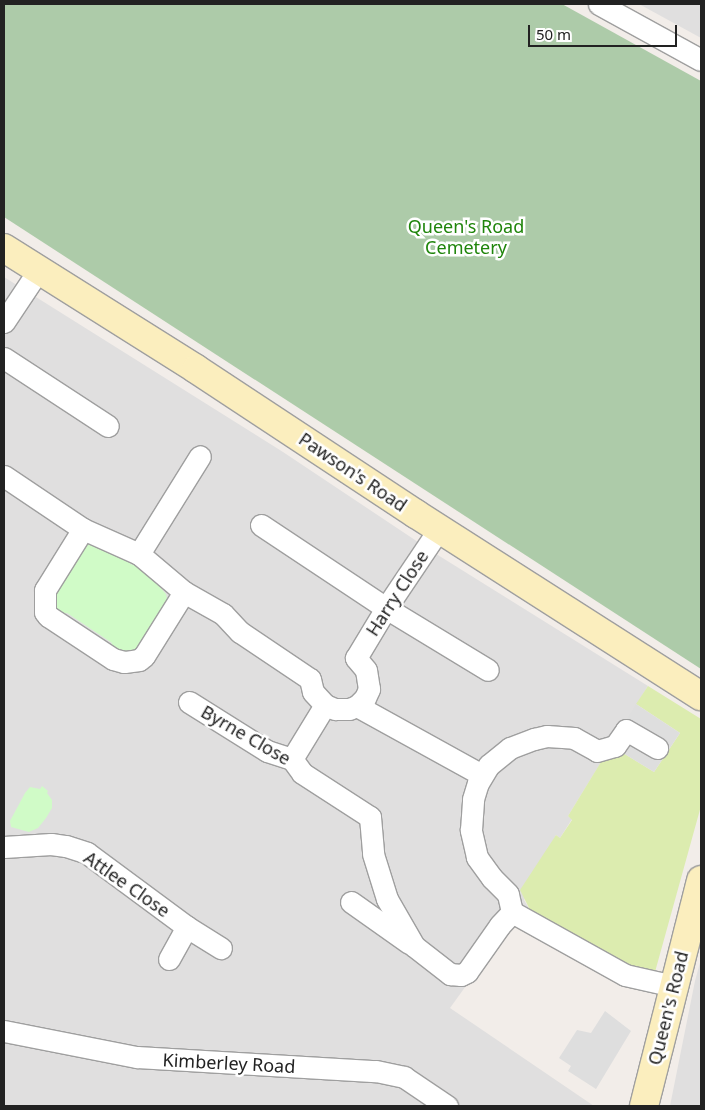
<!DOCTYPE html>
<html>
<head>
<meta charset="utf-8">
<style>
	body { margin:0 }
	#map { position:relative; width:705px; height:1110px; overflow:hidden; background:#f2ede9; font-family:"Noto Sans",sans-serif }
	div>[style] { position:absolute }
	.residential>* { inset:0; background:#e0dfdf }
	.grass>* { inset:0; background:#dcecaf }
	.cemetery>* { inset:0; background:#adcba9 }
	.park>* { inset:0; background:#d0fbc7 }
	.parking>* { inset:0; background:#dedede }
	.roads { filter:drop-shadow(1px 0 #9f9f9f) drop-shadow(-1px 0 #9f9f9f) drop-shadow(0 1px #9f9f9f) drop-shadow(0 -1px #9f9f9f) }
	.street>* { height:21px; margin:-10.5px; padding:0 10.5px; transform-origin:10.5px; border-radius:10.5px; background:#fff }
	.secondary>* { height:28px; margin:-14px; padding:0 14px; transform-origin:14px; border-radius:14px; background:#fbeebe }
	span { translate:-50% -50%; white-space:nowrap; text-align:center; line-height:1.15; -webkit-text-stroke:5px #fff; paint-order:stroke }
	.park-label { font-size:18px; color:#1f850b }
	.street-label { font-size:18px; color:#222 }
	.frame { position:absolute; inset:0; border:5px solid #222; pointer-events:none }
	.scale { position:absolute; left:528px; top:25px; width:149px; height:22px; box-sizing:border-box; border:2px solid #222; border-top:0; padding-left:6px; font-size:15px; line-height:18px; white-space:nowrap; color:#222; -webkit-text-stroke:4px #fff; paint-order:stroke }
</style>
</head>
<body>
<div id="map">
	<div class="residential">
		<i style="clip-path:polygon(639px 4px,701px 4px,701px 38px)"></i>
		<i style="clip-path:polygon(4px 277px,283px 452px,433px 552px,648px 686px,568px 816px,572px 819px,560px 838px,556px 835px,524px 900px,530px 910px,519px 924px,507px 929px,450px 1008px,594px 1106px,4px 1106px)"></i>
		<i style="clip-path:polygon(701px 959px,701px 1106px,670px 1106px,695px 981px)"></i>
	</div>
	<div class="grass">
		<i style="clip-path:polygon(648px 686px,701px 719px,701px 806px,655px 972px,628px 965px,530px 910px,520px 890px,556px 835px,560px 838px,572px 820px,568px 816px,604px 757px,623px 753px,654px 772px,680px 733px,636px 704px)"></i>
	</div>
	<div class="cemetery">
		<i style="clip-path:polygon(4px 4px,562px 4px,701px 81px,701px 669px,4px 217px)"></i>
	</div>
	<div class="park">
		<i style="clip-path:polygon(87px 544px,130px 559px,130px 564px,142px 567px,166px 594px,168px 604px,134px 656px,109px 648px,112px 643px,67px 613px,58px 615px,49px 603px,82px 545px)"></i>
		<i style="clip-path:polygon(42px 786px,48px 791px,47px 793px,52px 800px,52px 808px,46px 818px,38px 828px,29px 832px,11px 827px,10px 821px,25px 793px,30px 787px,40px 789px)"></i>
	</div>
	<div class="parking">
		<i style="clip-path:polygon(636px 704px,680px 733px,654px 772px,623px 753px,604px 757px)"></i>
		<i style="clip-path:polygon(605px 1011px,631px 1031px,596px 1089px,568px 1071px,571px 1066px,559px 1058px,577px 1030px,591px 1033px)"></i>
	</div>
	<div class="roads">
		<div class="street">
			<i style="left:599px;top:4px;width:116px;rotate:28.8deg"></i>
			<i style="left:4px;top:322px;width:61px;rotate:-56.3deg"></i>
			<i style="left:4px;top:358px;width:124px;rotate:33.2deg"></i>
			<i style="left:4px;top:476px;width:95px;rotate:33.9deg"></i>
			<i style="left:83px;top:529px;width:61px;rotate:24.1deg"></i>
			<i style="left:139px;top:554px;width:59px;rotate:40.2deg"></i>
			<i style="left:184px;top:592px;width:75px;rotate:122deg"></i>
			<i style="left:144px;top:656px;width:6px;rotate:141deg"></i>
			<i style="left:139px;top:660px;width:15px;rotate:172deg"></i>
			<i style="left:124px;top:662px;width:11px;rotate:-165deg"></i>
			<i style="left:113px;top:659px;width:78px;rotate:-146.5deg"></i>
			<i style="left:48px;top:616px;width:5px;rotate:-127deg"></i>
			<i style="left:45px;top:612px;width:22px;rotate:-90deg"></i>
			<i style="left:45px;top:590px;width:72px;rotate:-58.1deg"></i>
			<i style="left:261px;top:525px;width:150px;rotate:33.6deg"></i>
			<i style="left:386px;top:608px;width:119px;rotate:31.3deg"></i>
			<i style="left:139px;top:554px;width:115px;rotate:-58.1deg"></i>
			<i style="left:184px;top:592px;width:45px;rotate:29.4deg"></i>
			<i style="left:223px;top:614px;width:25px;rotate:47deg"></i>
			<i style="left:240px;top:632px;width:84px;rotate:33.9deg"></i>
			<i style="left:310px;top:679px;width:13px;rotate:77deg"></i>
			<i style="left:313px;top:692px;width:18px;rotate:47deg"></i>
			<i style="left:325px;top:705px;width:11px;rotate:22deg"></i>
			<i style="left:335px;top:709px;width:14px"></i>
			<i style="left:349px;top:709px;width:9px;rotate:-21deg"></i>
			<i style="left:357px;top:706px;width:11px;rotate:-45deg"></i>
			<i style="left:365px;top:698px;width:10px;rotate:-66deg"></i>
			<i style="left:369px;top:689px;width:19px;rotate:-99deg"></i>
			<i style="left:366px;top:670px;width:16px;rotate:-130deg"></i>
			<i style="left:356px;top:658px;width:58px;rotate:-59deg"></i>
			<i style="left:386px;top:608px;width:95px;rotate:-56.1deg"></i>
			<i style="left:189px;top:702px;width:92px;rotate:32.1deg"></i>
			<i style="left:267px;top:751px;width:26px;rotate:18deg"></i>
			<i style="left:292px;top:759px;width:17px;rotate:54deg"></i>
			<i style="left:302px;top:773px;width:81px;rotate:32.9deg"></i>
			<i style="left:370px;top:817px;width:37px;rotate:85deg"></i>
			<i style="left:373px;top:854px;width:47px;rotate:72.7deg"></i>
			<i style="left:387px;top:899px;width:54px;rotate:60.1deg"></i>
			<i style="left:414px;top:946px;width:46px;rotate:37.9deg"></i>
			<i style="left:450px;top:974px;width:11px;rotate:5deg"></i>
			<i style="left:461px;top:975px;width:7px;rotate:-27deg"></i>
			<i style="left:467px;top:972px;width:57px;rotate:-54.9deg"></i>
			<i style="left:500px;top:925px;width:18px;rotate:-47deg"></i>
			<i style="left:357px;top:706px;width:143px;rotate:28.9deg"></i>
			<i style="left:292px;top:759px;width:63px;rotate:-58.6deg"></i>
			<i style="left:4px;top:847px;width:47px;rotate:-3.7deg"></i>
			<i style="left:51px;top:844px;width:15px;rotate:8deg"></i>
			<i style="left:66px;top:846px;width:22px;rotate:18deg"></i>
			<i style="left:87px;top:853px;width:124px;rotate:36.5deg"></i>
			<i style="left:187px;top:927px;width:40px;rotate:32deg"></i>
			<i style="left:351px;top:902px;width:71px;rotate:35.3deg"></i>
			<i style="left:512px;top:912px;width:18px;rotate:-103deg"></i>
			<i style="left:508px;top:894px;width:23px;rotate:-135deg"></i>
			<i style="left:492px;top:878px;width:26px;rotate:-126deg"></i>
			<i style="left:477px;top:857px;width:28px;rotate:-103deg"></i>
			<i style="left:471px;top:830px;width:31px;rotate:-86deg"></i>
			<i style="left:473px;top:799px;width:17px;rotate:-73deg"></i>
			<i style="left:478px;top:783px;width:21px;rotate:-59deg"></i>
			<i style="left:489px;top:765px;width:27px;rotate:-39deg"></i>
			<i style="left:510px;top:748px;width:26px;rotate:-21deg"></i>
			<i style="left:534px;top:739px;width:13px;rotate:-13deg"></i>
			<i style="left:547px;top:736px;width:27px;rotate:4deg"></i>
			<i style="left:574px;top:738px;width:26px;rotate:29deg"></i>
			<i style="left:597px;top:751px;width:19px;rotate:-16deg"></i>
			<i style="left:615px;top:746px;width:19px;rotate:-55deg"></i>
			<i style="left:626px;top:730px;width:36px;rotate:30deg"></i>
			<i style="left:512px;top:912px;width:129px;rotate:29.1deg"></i>
			<i style="left:625px;top:975px;width:50px;rotate:12.7deg"></i>
			<i style="left:169px;top:959px;width:37px;rotate:-61deg"></i>
			<i style="left:4px;top:1031px;width:136px;rotate:11.1deg"></i>
			<i style="left:137px;top:1057px;width:239px;rotate:3.4deg"></i>
			<i style="left:376px;top:1071px;width:29px;rotate:12deg"></i>
			<i style="left:404px;top:1077px;width:52px;rotate:34deg"></i>
		</div>
		<div class="secondary">
			<i style="left:4px;top:248px;width:227px;rotate:32.2deg"></i>
			<i style="left:196px;top:369px;width:263px;rotate:33.4deg"></i>
			<i style="left:416px;top:514px;width:338px;rotate:32.6deg"></i>
			<i style="left:644px;top:1106px;width:233px;rotate:-75.8deg"></i>
		</div>
	</div>
	<div class="park-label">
		<span style="left:466px;top:237px">Queen's Road<br>Cemetery</span>
	</div>
	<div class="street-label">
		<span style="left:353px;top:472px;rotate:34deg">Pawson's Road</span>
		<span style="left:397px;top:593px;rotate:-57deg">Harry Close</span>
		<span style="left:246px;top:735px;rotate:30deg">Byrne Close</span>
		<span style="left:127px;top:884px;rotate:35deg">Attlee Close</span>
		<span style="left:668px;top:1008px;rotate:-76deg">Queen's Road</span>
		<span style="left:229px;top:1063px;rotate:3deg">Kimberley Road</span>
	</div>
	<div class="frame"></div>
	<div class="scale">50 m</div>
</div>
</body>
</html>
